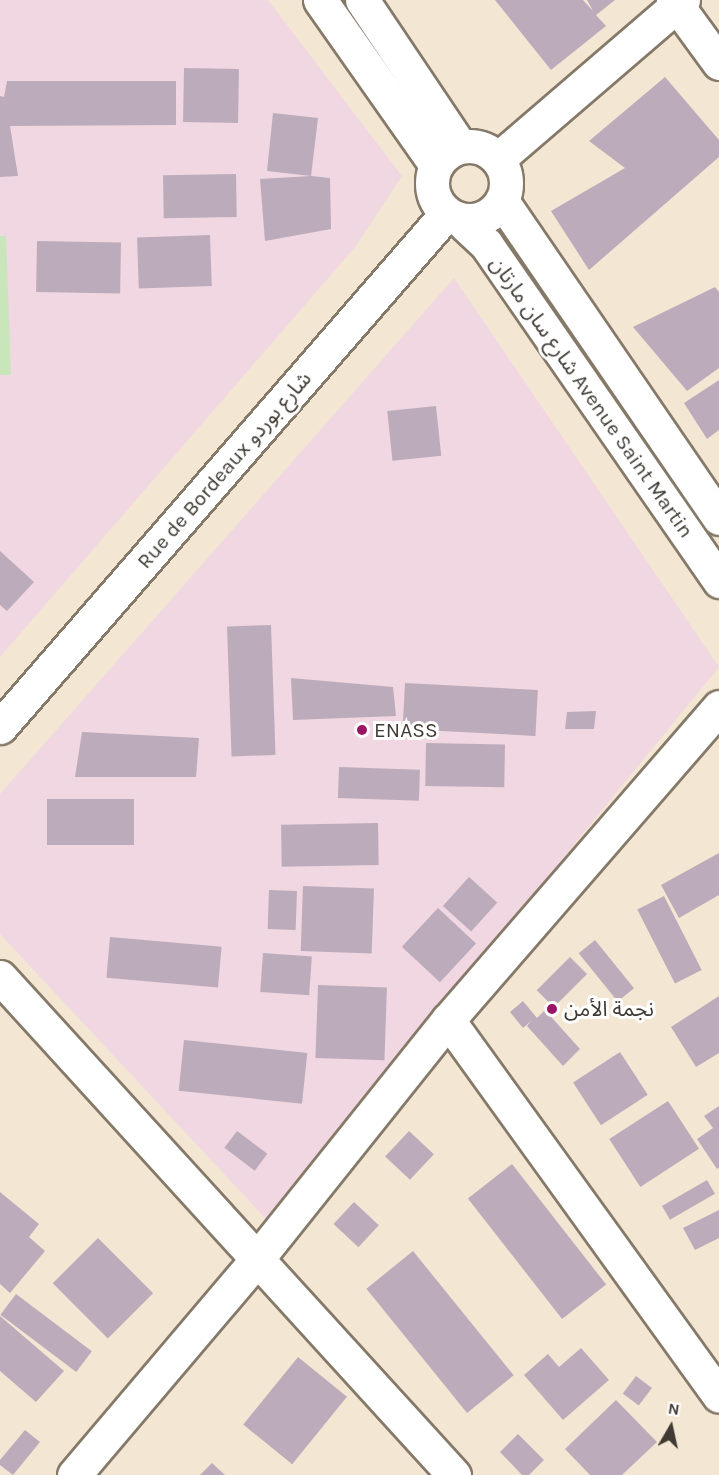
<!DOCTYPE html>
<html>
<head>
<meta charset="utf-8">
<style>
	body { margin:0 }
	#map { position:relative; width:719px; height:1475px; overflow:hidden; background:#f3e7d4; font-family:Karla,"Noto Sans Arabic",sans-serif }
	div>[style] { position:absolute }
	.education>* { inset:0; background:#f0d7e1 }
	.green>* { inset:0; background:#c8e6b9 }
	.building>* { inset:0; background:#bcacbb; transform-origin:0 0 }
	.roads { filter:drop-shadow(2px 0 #857969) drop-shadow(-2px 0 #857969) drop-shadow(0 2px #857969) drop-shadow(0 -2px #857969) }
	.minor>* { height:33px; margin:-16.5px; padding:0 16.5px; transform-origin:16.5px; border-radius:16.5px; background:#fff }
	.major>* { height:33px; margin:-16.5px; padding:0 16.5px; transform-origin:16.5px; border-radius:16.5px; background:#fff }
	.major>.ring { margin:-16.5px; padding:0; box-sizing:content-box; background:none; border:33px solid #fff; border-radius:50% }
	.dots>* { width:16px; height:16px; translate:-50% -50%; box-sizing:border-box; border:3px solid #fff; border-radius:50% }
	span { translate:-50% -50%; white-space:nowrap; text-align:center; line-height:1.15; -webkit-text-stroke:6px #fff; paint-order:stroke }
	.street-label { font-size:21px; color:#3f3a33 }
	.poi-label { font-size:21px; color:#3f3a33 }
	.left { translate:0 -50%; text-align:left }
	.north { position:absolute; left:641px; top:1397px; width:60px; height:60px; -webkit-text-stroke:4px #fff; paint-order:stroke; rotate:9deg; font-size:16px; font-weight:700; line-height:24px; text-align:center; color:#3f3a33 }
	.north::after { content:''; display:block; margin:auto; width:21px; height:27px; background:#3f3a33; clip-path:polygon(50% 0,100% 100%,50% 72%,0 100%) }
</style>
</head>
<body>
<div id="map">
	<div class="education">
		<i style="clip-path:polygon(0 0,268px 0,402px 176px,356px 246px,0 657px)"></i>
		<i style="clip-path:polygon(454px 278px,719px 667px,267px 1220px,0 934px,0 794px)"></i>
	</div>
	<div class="green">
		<i style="clip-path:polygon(0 236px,6px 236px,11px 375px,0 375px)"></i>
	</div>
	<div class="building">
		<i style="clip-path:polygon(495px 0,583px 0,593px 11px,587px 0,615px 0,596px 15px,606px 26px,551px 70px)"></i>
		<i style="left:184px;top:68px;width:55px;height:54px;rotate:1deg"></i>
		<i style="clip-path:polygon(665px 77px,719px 140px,719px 157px,589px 270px,551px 211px,625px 168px,589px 141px)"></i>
		<i style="clip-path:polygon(7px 81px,176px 81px,176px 125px,10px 126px,18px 176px,0 177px,0 96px,4px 97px)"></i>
		<i style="clip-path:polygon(273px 113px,318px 118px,311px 176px,330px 178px,331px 229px,265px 241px,260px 179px,311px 176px,267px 171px)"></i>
		<i style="left:236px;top:174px;width:43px;height:73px;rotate:89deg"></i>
		<i style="left:210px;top:235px;width:51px;height:73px;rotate:88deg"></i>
		<i style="left:37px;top:241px;width:84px;height:51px;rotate:1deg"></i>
		<i style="clip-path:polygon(715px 287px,719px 292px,719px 368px,687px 391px,633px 327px)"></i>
		<i style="clip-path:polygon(719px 380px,719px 430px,707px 439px,684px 403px)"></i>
		<i style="left:436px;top:406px;width:50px;height:49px;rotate:84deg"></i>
		<i style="clip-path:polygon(0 551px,34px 582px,7px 611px,0 605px)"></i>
		<i style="left:271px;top:625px;width:130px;height:44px;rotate:88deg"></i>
		<i style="clip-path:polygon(291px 678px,393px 687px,396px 716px,293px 720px)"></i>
		<i style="left:405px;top:683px;width:133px;height:46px;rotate:3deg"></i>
		<i style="clip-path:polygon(596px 711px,594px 729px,565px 729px,567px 712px)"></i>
		<i style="clip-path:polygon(82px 732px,199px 738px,196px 777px,75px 777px)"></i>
		<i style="left:426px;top:743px;width:79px;height:43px;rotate:1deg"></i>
		<i style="left:339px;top:767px;width:81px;height:31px;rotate:2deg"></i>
		<i style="left:47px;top:799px;width:87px;height:46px"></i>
		<i style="left:378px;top:823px;width:42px;height:97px;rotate:89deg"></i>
		<i style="clip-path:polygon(719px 853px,719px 895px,679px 918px,661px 885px)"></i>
		<i style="left:469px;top:877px;width:38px;height:39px;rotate:42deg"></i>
		<i style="left:303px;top:886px;width:71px;height:65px;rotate:2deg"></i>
		<i style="left:269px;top:890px;width:28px;height:39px;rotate:2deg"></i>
		<i style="left:664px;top:896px;width:83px;height:30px;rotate:63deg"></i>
		<i style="left:438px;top:908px;width:52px;height:53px;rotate:43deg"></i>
		<i style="left:110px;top:937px;width:112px;height:41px;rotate:5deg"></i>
		<i style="left:595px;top:940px;width:62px;height:21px;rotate:51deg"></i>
		<i style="left:263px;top:953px;width:49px;height:39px;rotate:4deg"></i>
		<i style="left:570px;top:957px;width:24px;height:47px;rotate:45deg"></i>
		<i style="left:318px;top:985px;width:69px;height:73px;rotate:2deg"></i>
		<i style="clip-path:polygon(719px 996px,719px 1053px,696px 1067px,671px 1027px)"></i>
		<i style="clip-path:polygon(523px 1001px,537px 1018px,545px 1010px,580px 1049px,563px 1066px,527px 1026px,531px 1021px,523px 1028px,510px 1012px)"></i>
		<i style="left:184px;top:1040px;width:124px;height:51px;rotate:6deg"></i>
		<i style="left:620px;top:1052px;width:51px;height:56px;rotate:57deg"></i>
		<i style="left:668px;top:1101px;width:57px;height:70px;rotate:57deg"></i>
		<i style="clip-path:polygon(719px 1106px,719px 1168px,717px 1169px,697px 1139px,713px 1128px,704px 1116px)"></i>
		<i style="left:237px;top:1131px;width:38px;height:21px;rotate:37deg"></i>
		<i style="left:409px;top:1131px;width:34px;height:35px;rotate:43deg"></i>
		<i style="left:512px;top:1164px;width:153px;height:56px;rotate:52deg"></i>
		<i style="left:707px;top:1180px;width:16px;height:52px;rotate:60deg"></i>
		<i style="clip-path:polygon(0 1192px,39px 1224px,29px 1237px,45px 1251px,10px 1293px,0 1284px)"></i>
		<i style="left:354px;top:1202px;width:34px;height:30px;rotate:43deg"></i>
		<i style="clip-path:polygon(719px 1210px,719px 1238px,695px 1250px,683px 1228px)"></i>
		<i style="left:98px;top:1238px;width:78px;height:64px;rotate:45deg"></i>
		<i style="left:413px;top:1251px;width:160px;height:60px;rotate:51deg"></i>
		<i style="left:16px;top:1294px;width:95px;height:26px;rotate:37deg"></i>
		<i style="clip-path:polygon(0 1316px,64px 1371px,36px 1402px,0 1371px)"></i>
		<i style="clip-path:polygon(581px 1348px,609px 1380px,563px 1420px,524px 1375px,548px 1354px,559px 1367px)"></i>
		<i style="left:298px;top:1357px;width:63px;height:87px;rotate:39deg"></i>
		<i style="left:636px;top:1376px;width:20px;height:22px;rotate:37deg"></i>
		<i style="clip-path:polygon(616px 1400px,657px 1442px,622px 1475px,590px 1475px,565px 1449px)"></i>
		<i style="clip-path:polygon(25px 1430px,40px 1442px,13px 1475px,0 1465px,0 1460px)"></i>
		<i style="clip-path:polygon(518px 1434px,544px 1460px,529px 1475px,522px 1475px,500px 1452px)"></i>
		<i style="clip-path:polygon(212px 1463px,225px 1475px,200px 1475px)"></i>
	</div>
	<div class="roads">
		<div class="minor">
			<i style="left:673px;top:0;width:78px;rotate:53.9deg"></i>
			<i style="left:498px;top:159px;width:244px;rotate:-40.7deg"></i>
			<i style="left:0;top:727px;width:681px;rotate:-48.99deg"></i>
			<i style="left:0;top:977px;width:674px;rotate:47.65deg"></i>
			<i style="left:448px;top:1020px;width:463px;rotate:54.2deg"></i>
			<i style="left:74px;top:1475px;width:283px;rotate:-49.7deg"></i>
			<i style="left:257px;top:1259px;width:306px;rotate:-51.4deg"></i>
			<i style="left:448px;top:1020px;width:414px;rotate:-49.1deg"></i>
		</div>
		<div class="major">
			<i style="left:320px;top:0;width:202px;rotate:54.9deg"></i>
			<i style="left:362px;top:0;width:176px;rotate:56.1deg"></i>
			<i class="ring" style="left:432px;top:146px;width:41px;height:41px"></i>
			<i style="left:502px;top:201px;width:384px;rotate:55.6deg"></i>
			<i style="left:459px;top:219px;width:37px;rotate:43deg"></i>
			<i style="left:486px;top:244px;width:410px;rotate:55.3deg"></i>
		</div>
	</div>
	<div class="dots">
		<i style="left:362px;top:730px;background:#9b1364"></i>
		<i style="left:552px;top:1009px;background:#9b1364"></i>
	</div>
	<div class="street-label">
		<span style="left:592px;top:397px;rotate:55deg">شارع سان مارتان Avenue Saint Martin</span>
		<span style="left:224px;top:470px;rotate:-49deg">Rue de Bordeaux شارع بوردو</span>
	</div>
	<div class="poi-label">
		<span class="left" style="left:374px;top:730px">ENASS</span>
		<span class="left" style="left:564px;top:1009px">نجمة الأمن</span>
	</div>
	<div class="north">N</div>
</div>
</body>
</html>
